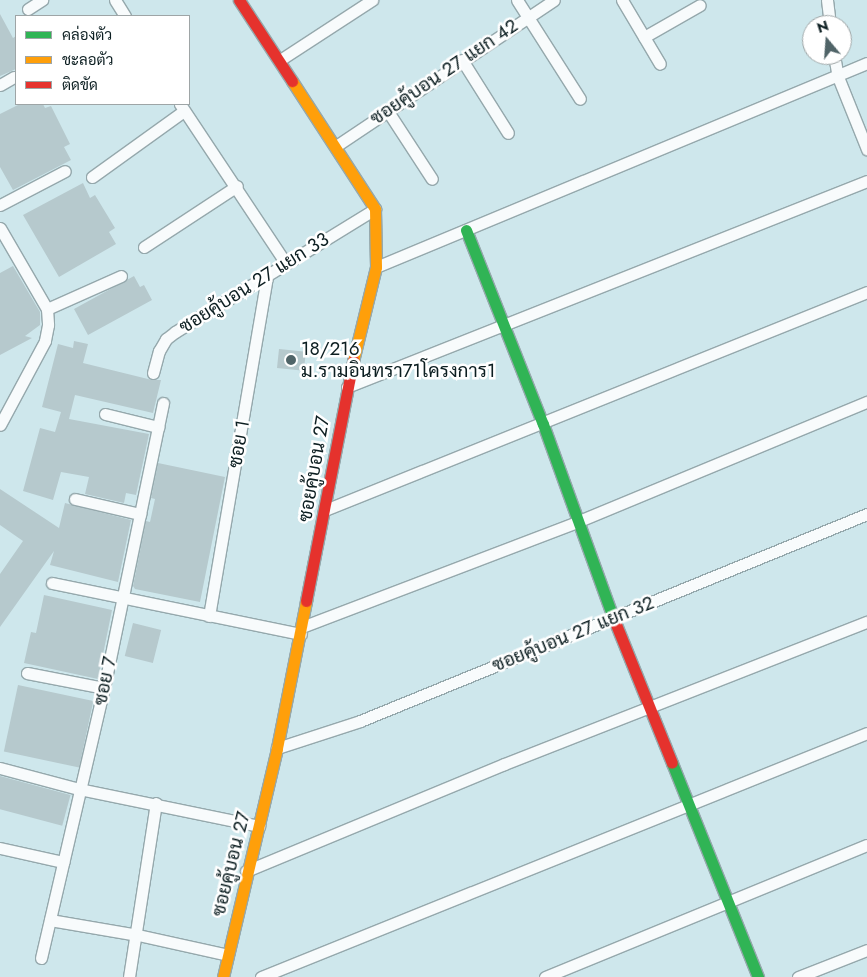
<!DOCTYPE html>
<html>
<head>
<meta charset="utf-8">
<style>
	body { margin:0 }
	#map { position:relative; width:867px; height:977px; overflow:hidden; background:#cee7ec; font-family:Jost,Sarabun,sans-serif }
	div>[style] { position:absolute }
	.building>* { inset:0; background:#b6c9cd; transform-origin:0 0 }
	.roads { filter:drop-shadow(1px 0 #95a8ac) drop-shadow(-1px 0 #95a8ac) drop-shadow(0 1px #95a8ac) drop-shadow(0 -1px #95a8ac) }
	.street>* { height:11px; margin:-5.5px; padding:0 5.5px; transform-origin:5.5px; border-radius:5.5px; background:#f8fbfc }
	.fast>* { height:11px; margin:-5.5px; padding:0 5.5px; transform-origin:5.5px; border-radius:5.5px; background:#30b455 }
	.slow>* { height:11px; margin:-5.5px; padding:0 5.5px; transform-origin:5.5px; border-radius:5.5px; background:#ff9f0a }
	.jam>* { height:11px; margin:-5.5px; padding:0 5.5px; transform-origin:5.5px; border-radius:5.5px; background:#e5322d }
	.dots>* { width:14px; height:14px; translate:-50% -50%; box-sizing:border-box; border:2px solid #fff; border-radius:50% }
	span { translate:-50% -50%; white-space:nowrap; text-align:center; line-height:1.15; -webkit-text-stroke:5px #fff; paint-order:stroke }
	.street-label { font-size:19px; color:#0c1e21 }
	.poi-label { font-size:19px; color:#0c1e21 }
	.left { translate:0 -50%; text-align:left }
	.legend { position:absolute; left:15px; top:15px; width:175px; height:90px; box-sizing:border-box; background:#fff; border:1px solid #9ea5a6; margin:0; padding:6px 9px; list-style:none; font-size:15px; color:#0c1e21 }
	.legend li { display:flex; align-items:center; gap:10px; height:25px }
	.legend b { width:25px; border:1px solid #9ea5a6 }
	.north { position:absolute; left:802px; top:15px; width:50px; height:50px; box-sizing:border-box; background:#fff; border:1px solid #9ea5a6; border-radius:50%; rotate:342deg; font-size:14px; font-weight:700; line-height:20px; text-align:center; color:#0c1e21 }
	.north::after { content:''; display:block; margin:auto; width:18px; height:22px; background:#506468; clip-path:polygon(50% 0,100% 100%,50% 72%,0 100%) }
</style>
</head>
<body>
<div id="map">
	<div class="building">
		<i style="clip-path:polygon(0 14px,13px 38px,16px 36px,16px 69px,0 76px)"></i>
		<i style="clip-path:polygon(20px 104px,43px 104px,45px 108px,51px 106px,70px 144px,64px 147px,71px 160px,13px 190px,0 167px,0 114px)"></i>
		<i style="clip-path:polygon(83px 183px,90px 198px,95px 195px,115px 228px,109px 232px,116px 244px,59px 277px,23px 215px)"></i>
		<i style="clip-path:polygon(13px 266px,40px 312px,40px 325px,25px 336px,32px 338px,0 355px,0 273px)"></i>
		<i style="clip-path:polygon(134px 276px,140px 287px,144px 285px,152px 300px,88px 335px,74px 309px)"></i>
		<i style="clip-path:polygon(74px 341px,88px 344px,83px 363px,152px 380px,161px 380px,153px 413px,75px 395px,69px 419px,149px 434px,136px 495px,126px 493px,124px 503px,85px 494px,89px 477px,61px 472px,53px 500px,23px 491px,40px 428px,55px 432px,61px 412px,42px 407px,58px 344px,73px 348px)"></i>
		<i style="left:279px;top:349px;width:27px;height:19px;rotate:6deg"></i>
		<i style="clip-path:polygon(158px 463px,225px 477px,200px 602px,135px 589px,133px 586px,146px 521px,150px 522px,155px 499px,151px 498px)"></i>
		<i style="clip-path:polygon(0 489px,59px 528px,65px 503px,131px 520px,118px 582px,50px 565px,54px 551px,0 627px,0 574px,23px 541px,0 525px)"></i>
		<i style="clip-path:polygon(44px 595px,112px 610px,98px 679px,24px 663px,31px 632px,36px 633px)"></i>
		<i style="left:133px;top:623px;width:29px;height:34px;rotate:14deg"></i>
		<i style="left:18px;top:685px;width:77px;height:68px;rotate:12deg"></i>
		<i style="left:0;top:776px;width:73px;height:32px;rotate:15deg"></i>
	</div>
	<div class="roads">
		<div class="street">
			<i style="left:115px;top:0;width:19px;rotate:58deg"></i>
			<i style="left:517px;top:0;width:117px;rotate:57.5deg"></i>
			<i style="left:622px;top:0;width:74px;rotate:59.3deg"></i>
			<i style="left:827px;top:0;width:25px;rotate:83deg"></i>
			<i style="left:28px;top:9px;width:17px;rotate:-33deg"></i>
			<i style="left:644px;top:37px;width:64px;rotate:-29.7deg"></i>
			<i style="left:834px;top:55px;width:22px;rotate:80deg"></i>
			<i style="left:838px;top:77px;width:78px;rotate:68.1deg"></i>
			<i style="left:280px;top:60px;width:110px;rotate:-33.1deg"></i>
			<i style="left:462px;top:60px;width:86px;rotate:57.8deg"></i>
			<i style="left:0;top:85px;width:16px;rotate:-30deg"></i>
			<i style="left:180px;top:104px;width:190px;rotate:56.4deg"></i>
			<i style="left:387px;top:110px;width:82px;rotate:56.9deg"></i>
			<i style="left:336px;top:146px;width:262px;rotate:-33.8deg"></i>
			<i style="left:92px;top:177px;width:113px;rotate:-35.7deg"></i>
			<i style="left:0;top:205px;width:73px;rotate:-27.6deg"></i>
			<i style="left:0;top:228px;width:94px;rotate:59.9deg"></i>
			<i style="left:47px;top:309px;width:16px;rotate:86deg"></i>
			<i style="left:48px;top:325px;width:16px;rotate:101deg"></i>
			<i style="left:45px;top:341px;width:95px;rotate:118.2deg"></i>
			<i style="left:144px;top:247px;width:111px;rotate:-33.3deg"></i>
			<i style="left:376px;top:267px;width:532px;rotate:-22.56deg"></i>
			<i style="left:47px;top:309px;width:81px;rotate:-24deg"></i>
			<i style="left:153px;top:373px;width:23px;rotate:-75deg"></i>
			<i style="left:159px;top:351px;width:14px;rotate:-60deg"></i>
			<i style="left:166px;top:339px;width:11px;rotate:-38deg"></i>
			<i style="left:175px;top:332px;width:235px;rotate:-31.6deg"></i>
			<i style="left:347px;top:387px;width:559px;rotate:-21.61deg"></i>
			<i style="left:105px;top:414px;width:55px;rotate:13.8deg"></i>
			<i style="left:75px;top:499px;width:67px;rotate:13deg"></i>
			<i style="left:325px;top:510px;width:584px;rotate:-21.91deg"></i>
			<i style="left:52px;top:583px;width:254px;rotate:11.6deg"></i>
			<i style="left:209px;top:616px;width:349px;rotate:-80.3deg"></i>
			<i style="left:302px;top:627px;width:297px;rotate:-20.9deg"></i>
			<i style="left:579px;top:521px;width:312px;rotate:-22.5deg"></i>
			<i style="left:27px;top:673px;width:78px;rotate:11deg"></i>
			<i style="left:277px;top:748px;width:87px;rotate:-18deg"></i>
			<i style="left:360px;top:721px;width:548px;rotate:-22.21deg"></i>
			<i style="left:0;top:768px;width:82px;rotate:14.9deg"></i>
			<i style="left:79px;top:789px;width:184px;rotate:11.6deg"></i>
			<i style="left:0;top:848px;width:65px;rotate:12.5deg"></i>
			<i style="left:246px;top:871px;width:279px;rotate:-22.5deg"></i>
			<i style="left:504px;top:764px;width:390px;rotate:-21.4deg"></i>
			<i style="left:50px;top:920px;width:89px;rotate:9.7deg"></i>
			<i style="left:138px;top:935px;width:92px;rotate:12.5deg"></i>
			<i style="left:41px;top:958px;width:277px;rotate:-76.9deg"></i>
			<i style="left:104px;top:688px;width:291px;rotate:-78.3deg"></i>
			<i style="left:129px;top:977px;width:176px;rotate:-81.2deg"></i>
			<i style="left:261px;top:977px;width:653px;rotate:-21.93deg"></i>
			<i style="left:545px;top:977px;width:348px;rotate:-22.3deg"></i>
			<i style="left:798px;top:977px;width:74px;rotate:-21.4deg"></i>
		</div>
		<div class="fast">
			<i style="left:466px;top:230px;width:209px;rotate:68.4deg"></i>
			<i style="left:543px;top:424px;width:205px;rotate:70.1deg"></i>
			<i style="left:672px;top:763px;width:231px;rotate:68.1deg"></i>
		</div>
		<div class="slow">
			<i style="left:292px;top:81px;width:153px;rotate:57deg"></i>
			<i style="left:375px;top:209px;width:58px;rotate:89deg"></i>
			<i style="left:376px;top:267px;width:97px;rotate:103.7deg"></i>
			<i style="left:223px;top:977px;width:235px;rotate:-76.7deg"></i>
			<i style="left:277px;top:748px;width:150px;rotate:-78.8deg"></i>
		</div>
		<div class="jam">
			<i style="left:239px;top:0;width:97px;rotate:56.8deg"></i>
			<i style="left:306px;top:601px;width:245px;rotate:-78.9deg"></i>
			<i style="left:613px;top:617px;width:157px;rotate:68deg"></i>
		</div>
	</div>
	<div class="dots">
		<i style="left:291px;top:360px;background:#506468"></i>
	</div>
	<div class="street-label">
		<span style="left:444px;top:72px;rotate:-34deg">ซอยคู้บอน 27 แยก 42</span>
		<span style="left:254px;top:283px;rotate:-32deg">ซอยคู้บอน 27 แยก 33</span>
		<span style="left:239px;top:444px;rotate:-80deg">ซอย 1</span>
		<span style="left:314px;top:469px;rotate:-80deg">ซอยคู้บอน 27</span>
		<span style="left:573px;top:634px;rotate:-22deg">ซอยคู้บอน 27 แยก 32</span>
		<span style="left:105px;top:681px;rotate:-78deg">ซอย 7</span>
		<span style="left:231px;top:864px;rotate:-76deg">ซอยคู้บอน 27</span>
	</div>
	<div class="poi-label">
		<span class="left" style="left:301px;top:360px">18/216<br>ม.รามอินทรา71โครงการ1</span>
	</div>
	<ul class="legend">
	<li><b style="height:6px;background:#30b455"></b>คล่องตัว</li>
	<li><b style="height:6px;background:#ff9f0a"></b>ชะลอตัว</li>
	<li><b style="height:6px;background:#e5322d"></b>ติดขัด</li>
	</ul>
	<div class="north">N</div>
</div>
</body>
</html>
